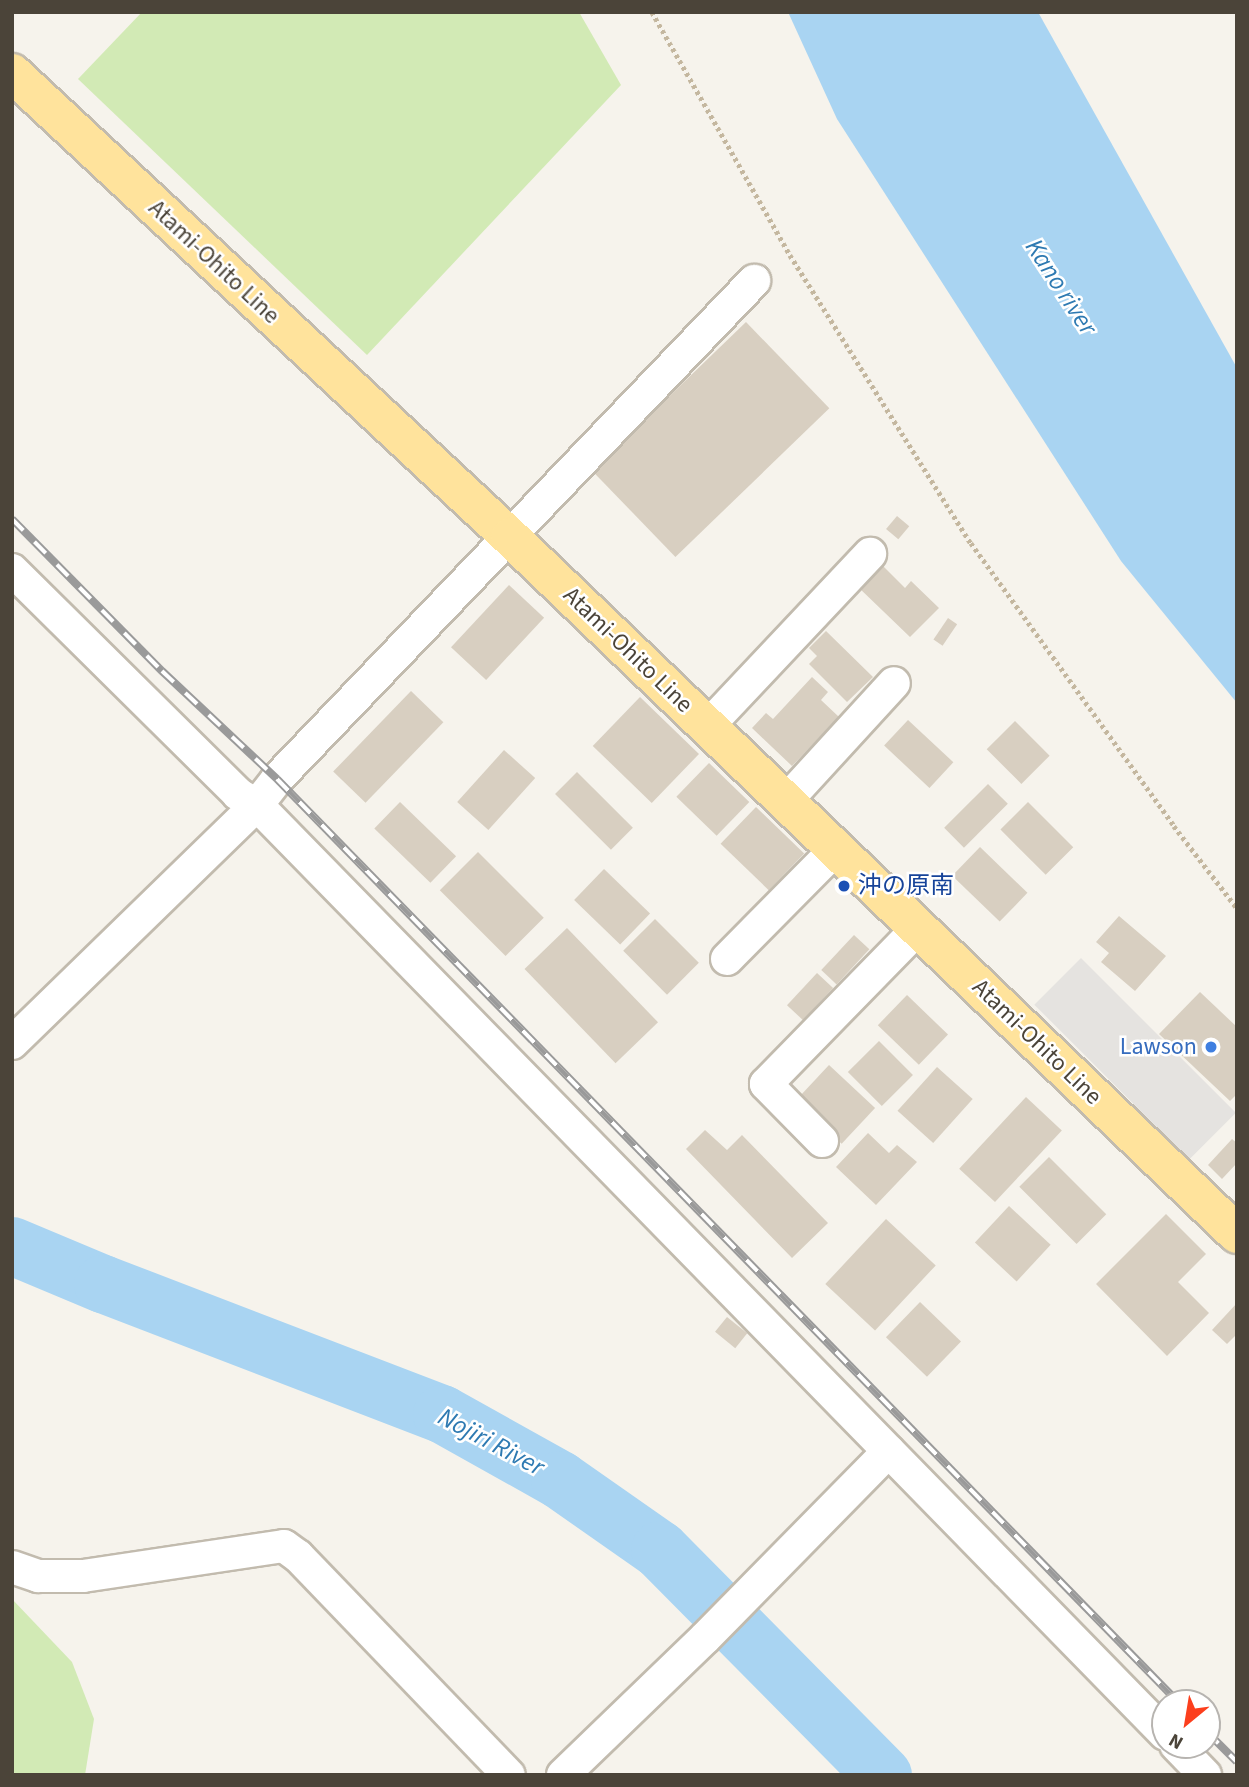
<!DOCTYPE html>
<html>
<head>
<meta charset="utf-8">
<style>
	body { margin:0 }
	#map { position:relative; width:1249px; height:1787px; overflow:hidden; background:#f6f3ec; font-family:"Source Sans 3","Noto Sans JP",sans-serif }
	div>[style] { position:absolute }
	.green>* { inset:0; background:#d2eab5 }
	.parking>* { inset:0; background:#e5e3e0; transform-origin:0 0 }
	.water>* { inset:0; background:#a9d4f2 }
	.river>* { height:58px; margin:-29px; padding:0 29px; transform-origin:29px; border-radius:29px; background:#a9d4f2 }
	.building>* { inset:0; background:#d8cfc1; transform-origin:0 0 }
	.path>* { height:4.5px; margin-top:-2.25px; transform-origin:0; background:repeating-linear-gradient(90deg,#c4b79f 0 3.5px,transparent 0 7px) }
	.roads { filter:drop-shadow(2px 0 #c2bbae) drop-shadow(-2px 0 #c2bbae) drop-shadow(0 2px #c2bbae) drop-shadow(0 -2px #c2bbae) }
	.minor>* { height:32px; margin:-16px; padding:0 16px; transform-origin:16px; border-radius:16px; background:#fff }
	.primary>* { height:38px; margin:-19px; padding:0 19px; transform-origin:19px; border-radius:19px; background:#ffe39c }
	.rail>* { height:8px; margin-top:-4px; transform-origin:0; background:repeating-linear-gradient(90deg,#fff 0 16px,#9a9a9a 0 32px); box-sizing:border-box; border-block:2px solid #9a9a9a }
	.dots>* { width:19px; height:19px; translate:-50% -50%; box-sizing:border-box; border:4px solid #fff; border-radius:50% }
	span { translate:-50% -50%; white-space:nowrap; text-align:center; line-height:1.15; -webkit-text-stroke:5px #fff; paint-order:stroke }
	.street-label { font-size:24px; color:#4b4439 }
	.transit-label { font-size:24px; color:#164399 }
	.left { translate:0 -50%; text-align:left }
	.shop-label { font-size:24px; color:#366cbe }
	.right { translate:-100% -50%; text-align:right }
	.water-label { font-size:26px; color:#2e7ab2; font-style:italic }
	.frame { position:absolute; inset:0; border:14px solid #4b4439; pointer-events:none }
	.north { position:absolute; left:1151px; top:1689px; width:70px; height:70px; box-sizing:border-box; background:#fff; border:2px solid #b7b4b0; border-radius:50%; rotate:210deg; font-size:19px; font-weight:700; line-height:28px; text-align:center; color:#4b4439 }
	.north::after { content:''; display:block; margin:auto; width:24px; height:32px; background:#fc3f1d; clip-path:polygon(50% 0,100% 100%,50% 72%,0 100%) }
</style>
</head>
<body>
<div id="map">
	<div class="green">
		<i style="clip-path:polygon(142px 12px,579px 12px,621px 85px,367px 355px,78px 79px)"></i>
		<i style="clip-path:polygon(12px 1599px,72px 1662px,94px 1719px,85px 1775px,12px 1775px)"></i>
	</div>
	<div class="parking">
		<i style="left:1081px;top:958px;width:219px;height:66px;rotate:45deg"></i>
	</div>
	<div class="water">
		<i style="clip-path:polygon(788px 12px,1038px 12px,1237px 368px,1237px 703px,1121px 561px,837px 119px)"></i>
	</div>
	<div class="river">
		<i style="left:12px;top:1246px;width:99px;rotate:22.7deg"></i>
		<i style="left:103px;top:1284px;width:363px;rotate:21deg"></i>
		<i style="left:442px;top:1414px;width:135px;rotate:29.2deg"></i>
		<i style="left:560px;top:1480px;width:122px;rotate:35deg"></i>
		<i style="left:660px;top:1550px;width:317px;rotate:45.3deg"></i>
	</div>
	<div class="building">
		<i style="left:746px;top:322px;width:120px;height:214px;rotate:46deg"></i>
		<i style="left:897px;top:516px;width:16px;height:17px;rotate:40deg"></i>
		<i style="clip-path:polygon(880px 563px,905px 588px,911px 581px,939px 608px,910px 637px,857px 586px)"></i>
		<i style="left:509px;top:585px;width:48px;height:85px;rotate:43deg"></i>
		<i style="left:948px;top:618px;width:11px;height:26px;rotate:34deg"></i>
		<i style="clip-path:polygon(826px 631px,873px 677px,847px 702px,809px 664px,817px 656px,809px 648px)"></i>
		<i style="clip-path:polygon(812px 677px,828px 692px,821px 700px,839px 717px,792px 766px,752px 728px,766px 713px,773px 719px)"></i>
		<i style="left:411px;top:691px;width:45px;height:112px;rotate:44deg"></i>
		<i style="left:640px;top:697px;width:82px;height:68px;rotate:44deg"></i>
		<i style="left:908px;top:720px;width:62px;height:35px;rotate:43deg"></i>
		<i style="left:1015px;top:721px;width:49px;height:40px;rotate:45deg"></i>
		<i style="left:504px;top:750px;width:42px;height:70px;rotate:42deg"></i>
		<i style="left:709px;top:763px;width:56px;height:47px;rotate:44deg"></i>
		<i style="left:577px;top:772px;width:79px;height:31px;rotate:45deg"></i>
		<i style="left:988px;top:784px;width:28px;height:62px;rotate:45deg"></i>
		<i style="left:400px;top:802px;width:78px;height:37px;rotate:44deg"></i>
		<i style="left:1028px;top:802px;width:64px;height:39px;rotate:45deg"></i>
		<i style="left:756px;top:807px;width:67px;height:51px;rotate:44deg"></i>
		<i style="left:980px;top:847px;width:66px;height:40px;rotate:44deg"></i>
		<i style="left:478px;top:852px;width:93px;height:54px;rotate:45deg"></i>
		<i style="left:604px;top:869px;width:64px;height:43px;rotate:44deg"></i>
		<i style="clip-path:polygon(1119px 916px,1166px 956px,1135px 991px,1101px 962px,1109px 953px,1096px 942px)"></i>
		<i style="left:655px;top:919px;width:62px;height:45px;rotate:45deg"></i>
		<i style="left:567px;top:928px;width:131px;height:59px;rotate:46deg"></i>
		<i style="left:854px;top:935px;width:21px;height:48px;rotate:43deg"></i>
		<i style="left:817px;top:973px;width:22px;height:44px;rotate:43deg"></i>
		<i style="clip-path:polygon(1200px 992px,1237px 1027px,1237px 1094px,1230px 1101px,1159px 1034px)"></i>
		<i style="left:907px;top:995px;width:57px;height:42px;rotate:44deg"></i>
		<i style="left:879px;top:1041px;width:48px;height:44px;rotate:45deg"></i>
		<i style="left:829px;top:1065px;width:63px;height:49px;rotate:43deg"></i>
		<i style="left:937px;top:1067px;width:48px;height:59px;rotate:42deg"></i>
		<i style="left:1026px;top:1097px;width:49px;height:98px;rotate:43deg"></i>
		<i style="clip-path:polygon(705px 1130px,727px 1150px,742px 1135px,828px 1223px,792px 1258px,686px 1149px)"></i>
		<i style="clip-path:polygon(868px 1133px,889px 1153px,897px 1145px,917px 1162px,876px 1205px,836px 1167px)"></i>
		<i style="clip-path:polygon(1232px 1139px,1237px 1143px,1237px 1163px,1222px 1179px,1208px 1165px)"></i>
		<i style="left:1049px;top:1157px;width:81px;height:42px;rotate:45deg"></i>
		<i style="left:1009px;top:1206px;width:57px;height:50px;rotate:43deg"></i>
		<i style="clip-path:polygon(1166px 1214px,1206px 1254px,1178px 1282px,1209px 1313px,1167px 1356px,1096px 1284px)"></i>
		<i style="left:886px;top:1219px;width:68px;height:89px;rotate:43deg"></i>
		<i style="left:920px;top:1302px;width:57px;height:49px;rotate:44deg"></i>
		<i style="clip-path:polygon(1237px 1303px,1237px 1334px,1227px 1344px,1212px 1330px)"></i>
		<i style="left:727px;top:1317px;width:26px;height:19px;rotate:39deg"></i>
	</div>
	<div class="path">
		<i style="left:652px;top:12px;width:279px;rotate:60.4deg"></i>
		<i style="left:790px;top:255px;width:340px;rotate:57.9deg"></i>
		<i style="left:971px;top:543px;width:348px;rotate:54.3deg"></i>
		<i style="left:1174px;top:826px;width:103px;rotate:52.5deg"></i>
	</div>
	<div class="roads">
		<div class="minor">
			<i style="left:12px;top:570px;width:318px;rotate:44.7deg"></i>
			<i style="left:238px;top:794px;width:22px;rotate:30deg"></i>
			<i style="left:257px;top:805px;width:1299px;rotate:45.65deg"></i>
			<i style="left:707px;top:727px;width:238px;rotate:-46.7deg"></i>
			<i style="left:785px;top:802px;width:161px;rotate:-47.5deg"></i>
			<i style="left:727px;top:959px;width:155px;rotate:-45.3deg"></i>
			<i style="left:12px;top:1043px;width:342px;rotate:-44.2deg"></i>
			<i style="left:257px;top:805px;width:33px;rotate:-52deg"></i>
			<i style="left:277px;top:779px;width:690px;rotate:-46.23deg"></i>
			<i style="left:822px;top:1141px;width:80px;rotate:-134.5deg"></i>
			<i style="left:766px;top:1084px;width:218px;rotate:-45.7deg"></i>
			<i style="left:12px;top:1567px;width:28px;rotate:19deg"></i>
			<i style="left:38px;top:1576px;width:45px"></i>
			<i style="left:83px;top:1576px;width:203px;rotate:-8.5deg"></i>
			<i style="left:284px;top:1546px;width:17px;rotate:36deg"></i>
			<i style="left:298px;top:1556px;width:304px;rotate:46.1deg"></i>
			<i style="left:1176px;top:1745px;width:42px;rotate:46deg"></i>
			<i style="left:563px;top:1775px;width:197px;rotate:-44deg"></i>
			<i style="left:705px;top:1638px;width:262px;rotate:-45.5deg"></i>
		</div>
		<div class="primary">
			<i style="left:12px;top:73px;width:681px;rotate:42.98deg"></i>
			<i style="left:510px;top:537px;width:1007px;rotate:43.79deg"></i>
		</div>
	</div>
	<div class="rail">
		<i style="left:12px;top:519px;width:214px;rotate:45.4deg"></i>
		<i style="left:162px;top:671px;width:158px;rotate:43.2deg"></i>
		<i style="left:277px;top:779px;width:1291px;rotate:45.69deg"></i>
		<i style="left:1207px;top:1732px;width:42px;rotate:45deg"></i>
	</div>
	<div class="dots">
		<i style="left:844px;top:886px;background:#1a4fb4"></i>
		<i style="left:1211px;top:1047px;background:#3f7fe0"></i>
	</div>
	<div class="street-label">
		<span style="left:214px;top:262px;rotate:43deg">Atami-Ohito Line</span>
		<span style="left:628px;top:650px;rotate:44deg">Atami-Ohito Line</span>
		<span style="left:1037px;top:1042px;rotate:44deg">Atami-Ohito Line</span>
	</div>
	<div class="transit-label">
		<span class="left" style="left:858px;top:886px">沖の原南</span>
	</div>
	<div class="shop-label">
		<span class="right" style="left:1197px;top:1047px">Lawson</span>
	</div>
	<div class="water-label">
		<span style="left:1061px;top:287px;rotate:57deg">Kano river</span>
		<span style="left:491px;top:1442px;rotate:28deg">Nojiri River</span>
	</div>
	<div class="frame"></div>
	<div class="north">N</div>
</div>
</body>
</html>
